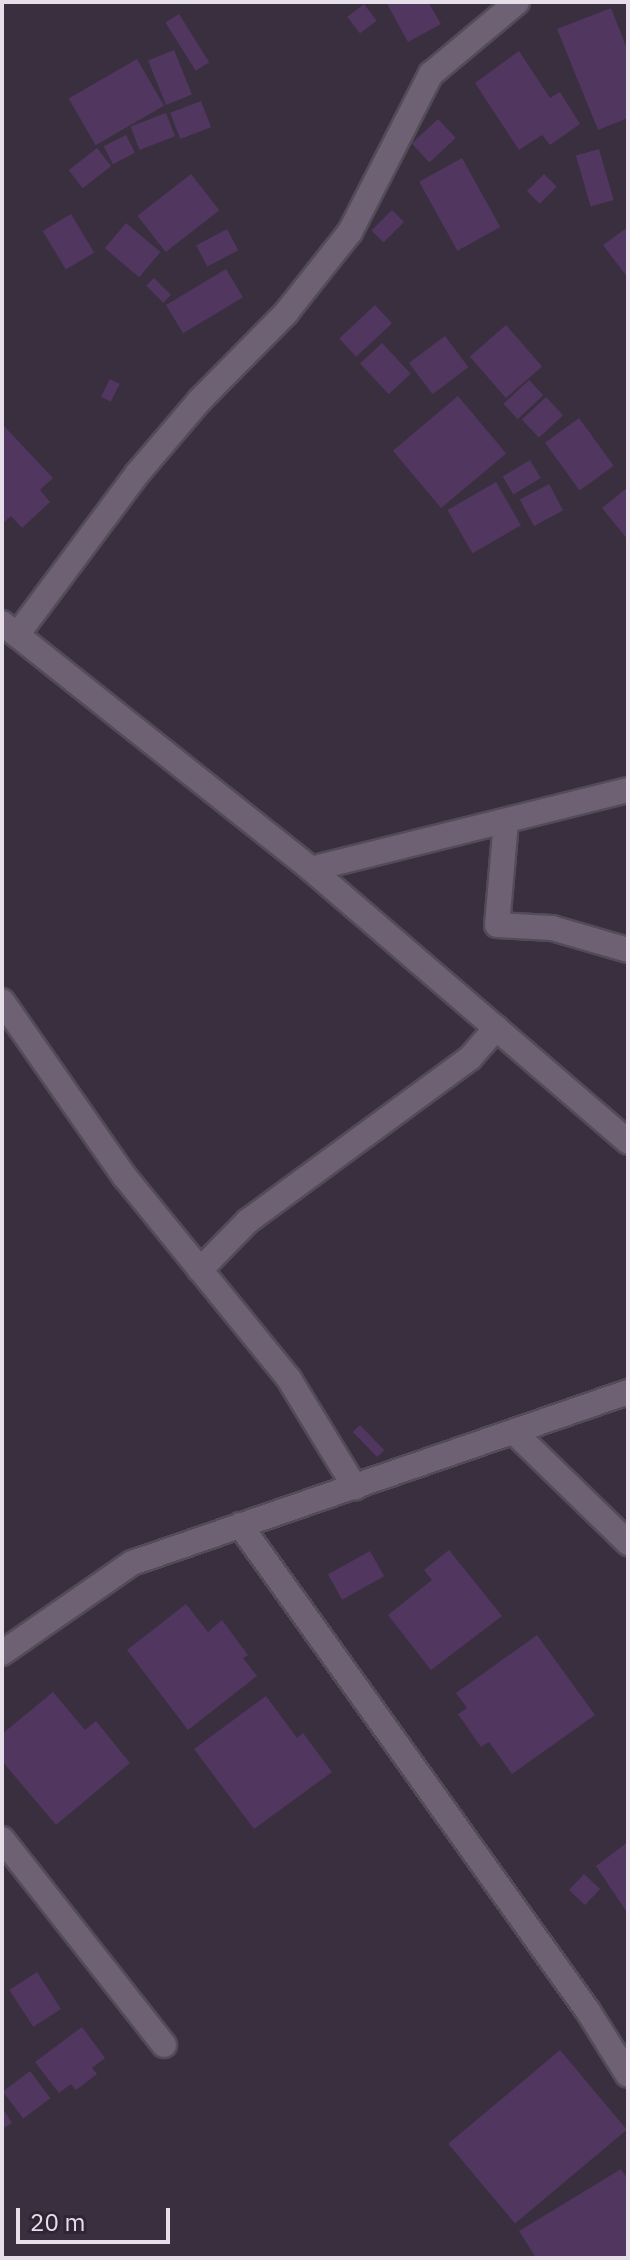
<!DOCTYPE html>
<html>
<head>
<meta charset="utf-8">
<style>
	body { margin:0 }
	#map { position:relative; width:630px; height:2260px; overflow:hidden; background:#392f3f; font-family:"IBM Plex Sans",sans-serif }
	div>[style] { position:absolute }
	.building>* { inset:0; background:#513660; transform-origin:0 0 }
	.roads { filter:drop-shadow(2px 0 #534b58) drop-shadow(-2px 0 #534b58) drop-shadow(0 2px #534b58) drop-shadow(0 -2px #534b58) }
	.street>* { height:24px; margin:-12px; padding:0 12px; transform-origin:12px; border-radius:12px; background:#6d6173 }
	span { translate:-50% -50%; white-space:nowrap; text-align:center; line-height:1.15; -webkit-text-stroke:7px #2f2534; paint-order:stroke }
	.frame { position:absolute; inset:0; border:4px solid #e6dfea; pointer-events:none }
	.scale { position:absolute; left:16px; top:2208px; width:154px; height:36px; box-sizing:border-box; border:4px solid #e6dfea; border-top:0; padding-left:10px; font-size:24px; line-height:28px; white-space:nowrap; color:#e6dfea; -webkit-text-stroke:6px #2f2534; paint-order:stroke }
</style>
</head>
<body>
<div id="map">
	<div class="building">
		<i style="clip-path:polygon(386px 2px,428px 2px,441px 24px,408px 42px)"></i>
		<i style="left:364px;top:4px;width:21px;height:21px;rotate:53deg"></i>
		<i style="clip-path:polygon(611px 8px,628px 51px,628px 118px,598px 130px,557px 29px)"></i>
		<i style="left:179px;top:14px;width:57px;height:16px;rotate:58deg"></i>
		<i style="left:174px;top:50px;width:48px;height:28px;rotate:68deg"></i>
		<i style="clip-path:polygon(519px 51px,550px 98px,560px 92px,580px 124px,550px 145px,542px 135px,519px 150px,475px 83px)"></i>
		<i style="left:137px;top:59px;width:54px;height:79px;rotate:60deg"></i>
		<i style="left:201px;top:101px;width:28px;height:33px;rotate:69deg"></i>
		<i style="left:166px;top:113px;width:25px;height:38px;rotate:69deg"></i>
		<i style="left:438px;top:119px;width:26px;height:36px;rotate:47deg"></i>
		<i style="left:126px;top:135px;width:20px;height:25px;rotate:63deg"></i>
		<i style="left:97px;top:148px;width:23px;height:36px;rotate:52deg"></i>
		<i style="left:599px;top:149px;width:53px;height:24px;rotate:74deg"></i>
		<i style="left:462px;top:158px;width:79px;height:49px;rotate:61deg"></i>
		<i style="left:191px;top:174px;width:46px;height:68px;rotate:52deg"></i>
		<i style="left:544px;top:174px;width:18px;height:24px;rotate:45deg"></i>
		<i style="left:392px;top:210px;width:17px;height:29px;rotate:45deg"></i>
		<i style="left:71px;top:214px;width:45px;height:33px;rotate:59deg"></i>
		<i style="left:126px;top:223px;width:45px;height:33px;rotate:40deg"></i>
		<i style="clip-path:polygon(628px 227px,628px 278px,603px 245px)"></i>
		<i style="left:227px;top:229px;width:24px;height:35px;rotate:62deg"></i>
		<i style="left:226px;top:269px;width:33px;height:70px;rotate:59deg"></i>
		<i style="left:154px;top:278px;width:24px;height:11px;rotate:45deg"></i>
		<i style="left:375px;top:305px;width:25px;height:49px;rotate:47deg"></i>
		<i style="left:506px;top:325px;width:55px;height:48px;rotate:49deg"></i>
		<i style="left:445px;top:336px;width:39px;height:45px;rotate:53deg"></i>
		<i style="left:382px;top:343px;width:42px;height:30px;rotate:47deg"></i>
		<i style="left:110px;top:379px;width:11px;height:20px;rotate:27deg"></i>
		<i style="left:529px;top:380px;width:21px;height:35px;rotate:47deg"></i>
		<i style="left:458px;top:396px;width:75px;height:85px;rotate:50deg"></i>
		<i style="left:546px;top:397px;width:25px;height:33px;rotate:47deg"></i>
		<i style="left:579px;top:418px;width:59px;height:42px;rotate:54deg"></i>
		<i style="clip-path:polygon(2px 424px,53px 478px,40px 490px,50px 502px,22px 528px,11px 516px,2px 524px)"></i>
		<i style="left:530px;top:460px;width:21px;height:32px;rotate:59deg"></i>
		<i style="left:496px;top:482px;width:50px;height:56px;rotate:60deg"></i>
		<i style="left:549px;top:484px;width:30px;height:33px;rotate:62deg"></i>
		<i style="clip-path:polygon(628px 487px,628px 540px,602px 508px)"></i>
		<i style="left:360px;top:1425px;width:35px;height:10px;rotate:46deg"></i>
		<i style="clip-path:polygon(449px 1550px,502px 1616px,431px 1670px,388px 1615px,432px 1580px,424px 1570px)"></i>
		<i style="left:370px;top:1551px;width:29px;height:48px;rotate:61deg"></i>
		<i style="clip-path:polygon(186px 1604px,208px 1632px,222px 1620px,248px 1655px,243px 1658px,257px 1676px,188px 1730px,127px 1650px)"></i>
		<i style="clip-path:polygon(537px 1635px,595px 1715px,512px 1774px,489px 1742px,481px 1747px,458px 1714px,467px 1708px,456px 1693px)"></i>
		<i style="clip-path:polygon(53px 1692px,85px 1730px,96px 1721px,130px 1763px,56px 1825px,2px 1761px,2px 1734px)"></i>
		<i style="clip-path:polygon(266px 1696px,297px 1738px,303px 1733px,332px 1772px,254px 1829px,194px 1749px)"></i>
		<i style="clip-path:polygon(628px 1842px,628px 1914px,596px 1866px)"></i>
		<i style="left:584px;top:1874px;width:22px;height:22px;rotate:43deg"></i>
		<i style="left:37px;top:1972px;width:44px;height:33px;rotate:57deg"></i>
		<i style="clip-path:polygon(82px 2027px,105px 2058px,92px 2068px,97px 2074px,76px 2090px,71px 2084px,59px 2093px,35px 2062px)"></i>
		<i style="left:560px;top:2050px;width:104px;height:146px;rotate:50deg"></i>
		<i style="left:30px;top:2071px;width:34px;height:34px;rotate:53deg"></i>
		<i style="clip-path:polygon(2px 2107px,12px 2123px,2px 2129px)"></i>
		<i style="clip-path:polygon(621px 2169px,628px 2180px,628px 2258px,536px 2258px,519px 2231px)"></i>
	</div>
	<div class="roads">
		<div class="street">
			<i style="left:2px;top:623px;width:395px;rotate:38.5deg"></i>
			<i style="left:311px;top:869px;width:418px;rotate:40.7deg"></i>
			<i style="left:17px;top:635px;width:201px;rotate:-53.3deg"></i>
			<i style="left:137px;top:474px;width:97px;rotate:-49.6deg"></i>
			<i style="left:200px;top:400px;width:122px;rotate:-45.3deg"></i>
			<i style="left:286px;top:313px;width:103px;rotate:-51.7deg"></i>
			<i style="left:350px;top:232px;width:178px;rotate:-62.9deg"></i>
			<i style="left:431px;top:74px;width:112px;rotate:-39.9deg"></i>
			<i style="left:506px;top:821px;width:104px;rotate:94.9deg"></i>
			<i style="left:497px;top:925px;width:55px;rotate:3.1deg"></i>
			<i style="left:552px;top:928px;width:79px;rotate:16.1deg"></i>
			<i style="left:311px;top:869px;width:327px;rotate:-14deg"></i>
			<i style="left:2px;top:1001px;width:215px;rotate:55.1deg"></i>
			<i style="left:125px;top:1177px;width:260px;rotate:50.9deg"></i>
			<i style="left:289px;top:1379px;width:127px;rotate:58.6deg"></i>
			<i style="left:200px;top:1270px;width:69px;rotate:-45.6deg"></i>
			<i style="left:248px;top:1221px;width:275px;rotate:-36.3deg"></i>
			<i style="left:470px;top:1058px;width:40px;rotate:-49deg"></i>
			<i style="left:515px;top:1433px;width:158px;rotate:44.2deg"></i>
			<i style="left:240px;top:1525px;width:598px;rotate:54.4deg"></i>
			<i style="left:588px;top:2011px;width:75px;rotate:58deg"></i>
			<i style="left:2px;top:1653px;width:158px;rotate:-34.7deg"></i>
			<i style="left:132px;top:1563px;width:525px;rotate:-19.02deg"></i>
			<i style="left:2px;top:1839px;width:262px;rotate:51.8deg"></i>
		</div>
	</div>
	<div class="frame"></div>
	<div class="scale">20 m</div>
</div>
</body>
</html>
